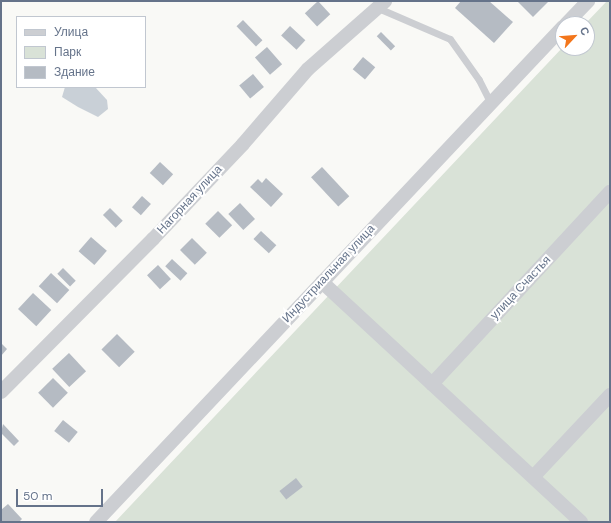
<!DOCTYPE html>
<html>
<head>
<meta charset="utf-8">
<style>
	body { margin:0 }
	#map { position:relative; width:611px; height:523px; overflow:hidden; background:#f9f9f6; font-family:"DM Sans",sans-serif }
	div>[style] { position:absolute }
	.green>* { inset:0; background:#d9e2d7 }
	.water>* { inset:0; background:#c9d0d7 }
	.building>* { inset:0; background:#b5bbc3; transform-origin:0 0 }
	.service>* { height:7px; margin:-3.5px; padding:0 3.5px; transform-origin:3.5px; border-radius:3.5px; background:#ccced2 }
	.minor>* { height:14px; margin:-7px; padding:0 7px; transform-origin:7px; border-radius:7px; background:#ccced2 }
	span { translate:-50% -50%; white-space:nowrap; text-align:center; line-height:1.15; -webkit-text-stroke:4px #fff; paint-order:stroke }
	.street-label { font-size:12px; color:#65738a }
	.frame { position:absolute; inset:0; border:2px solid #65738a; pointer-events:none }
	.legend { position:absolute; left:16px; top:16px; width:130px; height:72px; box-sizing:border-box; background:#fff; border:1px solid #c1c7d0; margin:0; padding:5px 7px; list-style:none; font-size:12px; color:#65738a }
	.legend li { display:flex; align-items:center; gap:8px; height:20px }
	.legend b { width:20px; border:1px solid #c1c7d0 }
	.north { position:absolute; left:555px; top:16px; width:40px; height:40px; box-sizing:border-box; background:#fff; border:1px solid #c1c7d0; border-radius:50%; rotate:64deg; font-size:11px; font-weight:700; line-height:16px; text-align:center; color:#65738a }
	.north::after { content:''; display:block; margin:auto; width:14px; height:18px; background:#f3761c; clip-path:polygon(50% 0,100% 100%,50% 72%,0 100%) }
	.scale { position:absolute; left:16px; top:489px; width:87px; height:18px; box-sizing:border-box; border:2px solid #65738a; border-top:0; padding-left:5px; font-size:12px; line-height:14px; white-space:nowrap; color:#65738a; -webkit-text-stroke:3px #fff; paint-order:stroke }
</style>
</head>
<body>
<div id="map">
	<div class="green">
		<i style="clip-path:polygon(607px 1px,610px 1px,610px 522px,115px 522px,563px 47px,587px 48px,587px 24px,585px 24px)"></i>
	</div>
	<div class="water">
		<i style="clip-path:polygon(65px 87px,95px 87px,107px 100px,108px 109px,98px 117px,78px 107px,62px 97px)"></i>
	</div>
	<div class="building">
		<i style="left:318px;top:1px;width:18px;height:18px;rotate:47deg"></i>
		<i style="clip-path:polygon(461px 1px,489px 1px,513px 22px,494px 43px,455px 8px)"></i>
		<i style="clip-path:polygon(517px 1px,549px 1px,533px 17px)"></i>
		<i style="left:243px;top:20px;width:28px;height:9px;rotate:46deg"></i>
		<i style="left:290px;top:26px;width:21px;height:13px;rotate:43deg"></i>
		<i style="left:381px;top:32px;width:20px;height:6px;rotate:45deg"></i>
		<i style="left:267px;top:47px;width:23px;height:16px;rotate:49deg"></i>
		<i style="left:363px;top:57px;width:16px;height:16px;rotate:40deg"></i>
		<i style="left:253px;top:74px;width:17px;height:18px;rotate:50deg"></i>
		<i style="left:160px;top:162px;width:18px;height:15px;rotate:43deg"></i>
		<i style="left:322px;top:167px;width:40px;height:15px;rotate:47deg"></i>
		<i style="clip-path:polygon(266px 178px,283px 194px,271px 207px,250px 187px,258px 179px,262px 183px)"></i>
		<i style="left:142px;top:196px;width:12px;height:15px;rotate:42deg"></i>
		<i style="left:240px;top:203px;width:22px;height:16px;rotate:47deg"></i>
		<i style="left:110px;top:208px;width:18px;height:10px;rotate:45deg"></i>
		<i style="left:218px;top:211px;width:20px;height:18px;rotate:45deg"></i>
		<i style="left:261px;top:231px;width:21px;height:11px;rotate:43deg"></i>
		<i style="left:91px;top:237px;width:21px;height:19px;rotate:41deg"></i>
		<i style="left:192px;top:238px;width:21px;height:17px;rotate:45deg"></i>
		<i style="left:172px;top:259px;width:21px;height:10px;rotate:43deg"></i>
		<i style="left:158px;top:265px;width:19px;height:15px;rotate:47deg"></i>
		<i style="left:63px;top:268px;width:18px;height:8px;rotate:45deg"></i>
		<i style="left:51px;top:273px;width:25px;height:18px;rotate:43deg"></i>
		<i style="left:33px;top:293px;width:25px;height:22px;rotate:43deg"></i>
		<i style="left:117px;top:334px;width:25px;height:22px;rotate:45deg"></i>
		<i style="clip-path:polygon(1px 343px,7px 349px,1px 356px)"></i>
		<i style="left:69px;top:353px;width:25px;height:23px;rotate:47deg"></i>
		<i style="left:53px;top:378px;width:21px;height:21px;rotate:45deg"></i>
		<i style="left:63px;top:420px;width:19px;height:14px;rotate:39deg"></i>
		<i style="clip-path:polygon(3px 424px,19px 441px,14px 446px,1px 433px)"></i>
		<i style="left:296px;top:478px;width:11px;height:21px;rotate:52deg"></i>
		<i style="clip-path:polygon(8px 504px,22px 519px,19px 522px,1px 522px,1px 510px)"></i>
	</div>
	<div class="service">
		<i style="left:378px;top:8px;width:78px;rotate:23.3deg"></i>
		<i style="left:450px;top:39px;width:50px;rotate:54.7deg"></i>
		<i style="left:479px;top:80px;width:27px;rotate:63deg"></i>
	</div>
	<div class="minor">
		<i style="left:566px;top:24px;width:32px;rotate:-46deg"></i>
		<i style="left:322px;top:282px;width:353px;rotate:42.8deg"></i>
		<i style="left:432px;top:384px;width:262px;rotate:-47.2deg"></i>
		<i style="left:1px;top:392px;width:216px;rotate:-45.2deg"></i>
		<i style="left:153px;top:239px;width:131px;rotate:-46.5deg"></i>
		<i style="left:243px;top:144px;width:99px;rotate:-49.1deg"></i>
		<i style="left:308px;top:69px;width:103px;rotate:-41.4deg"></i>
		<i style="left:534px;top:476px;width:111px;rotate:-46.8deg"></i>
		<i style="left:96px;top:522px;width:681px;rotate:-46.67deg"></i>
	</div>
	<div class="street-label">
		<span style="left:190px;top:200px;rotate:-47deg">Нагорная улица</span>
		<span style="left:329px;top:274px;rotate:-47deg">Индустриальная улица</span>
		<span style="left:521px;top:288px;rotate:-47deg">улица Счастья</span>
	</div>
	<div class="frame"></div>
	<ul class="legend">
	<li><b style="height:5px;background:#ccced2"></b>Улица</li>
	<li><b style="height:11px;background:#d9e2d7"></b>Парк</li>
	<li><b style="height:11px;background:#b5bbc3"></b>Здание</li>
	</ul>
	<div class="north">С</div>
	<div class="scale">50 m</div>
</div>
</body>
</html>
